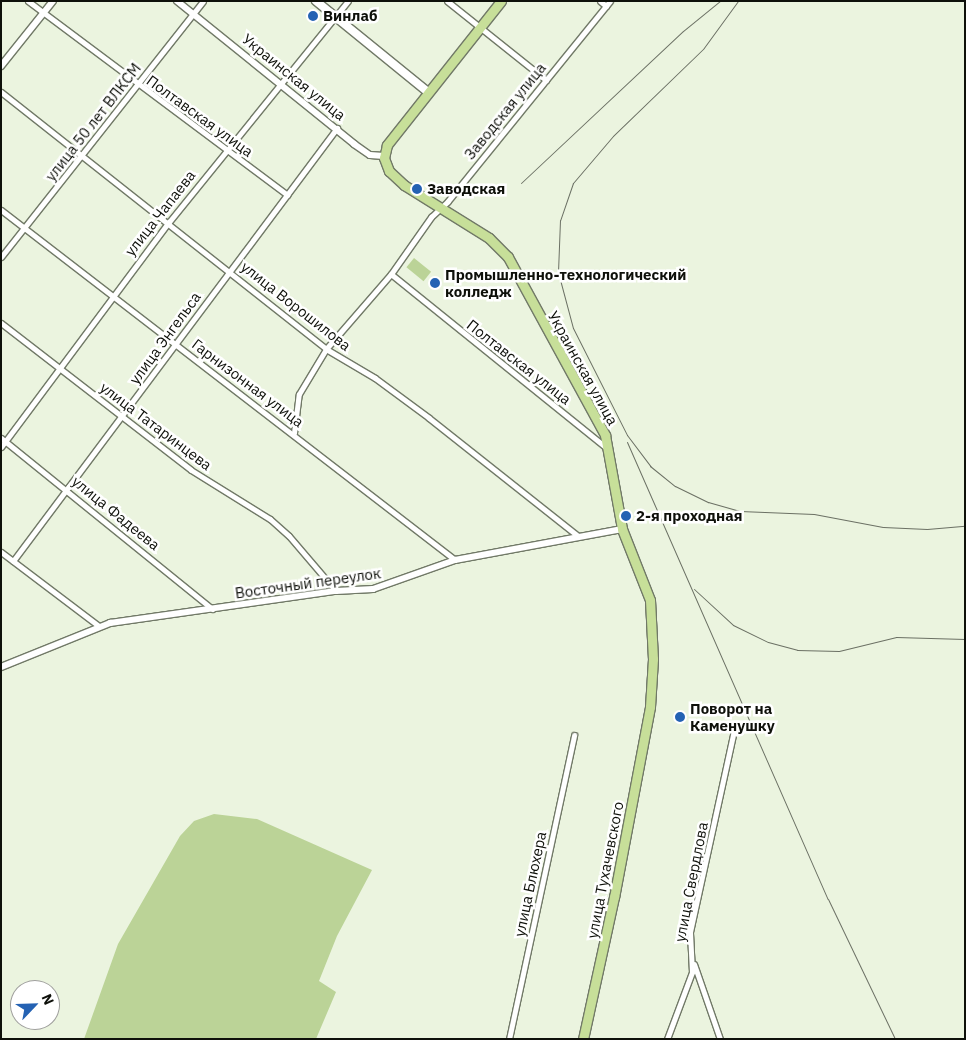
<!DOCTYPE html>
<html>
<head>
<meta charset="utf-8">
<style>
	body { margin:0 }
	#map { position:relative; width:966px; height:1040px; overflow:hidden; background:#ebf4df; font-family:"IBM Plex Sans",sans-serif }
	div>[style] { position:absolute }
	.green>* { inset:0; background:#bbd397; transform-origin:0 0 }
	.roads { filter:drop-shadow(1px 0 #717967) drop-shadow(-1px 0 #717967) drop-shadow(0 1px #717967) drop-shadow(0 -1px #717967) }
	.minor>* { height:5px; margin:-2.5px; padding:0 2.5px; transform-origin:2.5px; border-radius:2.5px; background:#fff }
	.tertiary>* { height:6px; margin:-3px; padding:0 3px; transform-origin:3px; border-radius:3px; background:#fff }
	.secondary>* { height:8px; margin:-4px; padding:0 4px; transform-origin:4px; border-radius:4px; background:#fff }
	.primary>* { height:9px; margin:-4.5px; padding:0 4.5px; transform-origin:4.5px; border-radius:4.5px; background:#c7df99 }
	.rail>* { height:1px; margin:-0.5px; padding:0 0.5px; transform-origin:0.5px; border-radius:0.5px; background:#6b7064 }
	.dots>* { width:14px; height:14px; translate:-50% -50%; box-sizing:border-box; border:2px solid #fff; border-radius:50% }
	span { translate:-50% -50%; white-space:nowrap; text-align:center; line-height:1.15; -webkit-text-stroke:5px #fff; paint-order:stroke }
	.poi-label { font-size:15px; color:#0e100a; font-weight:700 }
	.left { translate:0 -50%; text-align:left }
	.street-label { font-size:15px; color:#0e100a }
	.frame { position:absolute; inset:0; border:2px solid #0e100a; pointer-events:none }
	.north { position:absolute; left:10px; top:980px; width:50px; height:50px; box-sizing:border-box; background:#fff; border:1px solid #9f9f9d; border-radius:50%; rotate:66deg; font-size:14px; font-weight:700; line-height:20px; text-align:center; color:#0e100a }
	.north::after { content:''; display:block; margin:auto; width:18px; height:22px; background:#2462b3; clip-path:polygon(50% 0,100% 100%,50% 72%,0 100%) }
</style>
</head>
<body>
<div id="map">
	<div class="green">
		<i style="left:414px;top:258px;width:22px;height:12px;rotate:39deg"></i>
		<i style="clip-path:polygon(214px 814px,257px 819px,372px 870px,337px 936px,319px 981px,336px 992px,316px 1039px,84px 1039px,118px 944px,180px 836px,194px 821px)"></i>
	</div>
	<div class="roads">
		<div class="minor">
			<i style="left:28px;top:1px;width:324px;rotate:36.8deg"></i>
			<i style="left:447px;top:1px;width:127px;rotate:38.6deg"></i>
			<i style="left:600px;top:1px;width:8px;rotate:40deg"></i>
			<i style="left:1px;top:92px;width:414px;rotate:38.3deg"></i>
			<i style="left:326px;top:349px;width:57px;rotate:30.6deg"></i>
			<i style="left:375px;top:378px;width:67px;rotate:36.5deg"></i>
			<i style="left:429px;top:418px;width:190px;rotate:38.4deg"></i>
			<i style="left:1px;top:210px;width:573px;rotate:37.63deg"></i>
			<i style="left:1px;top:257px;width:326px;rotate:-51.7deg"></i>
			<i style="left:391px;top:274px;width:277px;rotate:38.9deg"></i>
			<i style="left:1px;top:323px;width:240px;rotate:37.7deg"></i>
			<i style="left:191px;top:470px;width:93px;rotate:31.8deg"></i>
			<i style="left:270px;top:519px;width:25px;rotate:42deg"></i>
			<i style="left:289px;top:536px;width:72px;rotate:49.5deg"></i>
			<i style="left:294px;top:433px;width:39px;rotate:-83deg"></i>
			<i style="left:299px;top:394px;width:52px;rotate:-59deg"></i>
			<i style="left:326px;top:349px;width:99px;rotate:-49.1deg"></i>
			<i style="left:391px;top:274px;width:70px;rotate:-54.9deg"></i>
			<i style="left:431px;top:217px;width:23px;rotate:-43deg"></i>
			<i style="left:448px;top:201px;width:257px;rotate:-51deg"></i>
			<i style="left:1px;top:438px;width:272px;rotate:39deg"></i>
			<i style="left:1px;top:447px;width:281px;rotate:-53.3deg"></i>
			<i style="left:169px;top:222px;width:284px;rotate:-51deg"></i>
			<i style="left:1px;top:552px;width:123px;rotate:37.1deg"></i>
			<i style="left:13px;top:561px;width:541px;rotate:-53.19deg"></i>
			<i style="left:694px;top:964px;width:79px;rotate:70.9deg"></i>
			<i style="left:509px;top:1039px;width:311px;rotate:-77.9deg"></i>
			<i style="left:667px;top:1039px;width:72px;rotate:-69.5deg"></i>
			<i style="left:692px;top:972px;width:40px;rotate:-92.9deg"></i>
			<i style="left:690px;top:932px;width:211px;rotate:-77.7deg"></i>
		</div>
		<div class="tertiary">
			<i style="left:177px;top:1px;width:228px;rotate:38.9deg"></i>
			<i style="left:354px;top:144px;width:19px;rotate:35deg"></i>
			<i style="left:370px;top:155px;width:14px;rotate:4deg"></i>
			<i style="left:1px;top:66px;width:83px;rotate:-51.3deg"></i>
			<i style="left:1px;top:667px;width:118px;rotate:-22deg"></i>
			<i style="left:110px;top:623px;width:228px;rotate:-8.1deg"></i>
			<i style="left:336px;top:591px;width:37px;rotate:-3deg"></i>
			<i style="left:373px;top:589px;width:87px;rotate:-19.5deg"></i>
			<i style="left:455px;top:560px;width:170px;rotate:-10.5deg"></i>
		</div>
		<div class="secondary">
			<i style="left:316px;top:1px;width:144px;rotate:39.1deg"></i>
		</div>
		<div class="primary">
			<i style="left:501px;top:1px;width:184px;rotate:128.4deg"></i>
			<i style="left:387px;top:145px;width:13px;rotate:103deg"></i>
			<i style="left:384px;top:158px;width:14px;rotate:69deg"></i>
			<i style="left:389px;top:171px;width:21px;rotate:43deg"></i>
			<i style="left:404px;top:185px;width:100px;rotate:31.9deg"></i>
			<i style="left:489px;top:238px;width:27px;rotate:45deg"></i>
			<i style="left:508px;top:257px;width:203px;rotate:61.4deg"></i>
			<i style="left:605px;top:435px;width:96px;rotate:79.7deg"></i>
			<i style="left:622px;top:529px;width:76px;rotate:68.5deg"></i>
			<i style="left:650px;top:600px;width:59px;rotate:87.1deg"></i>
			<i style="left:653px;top:659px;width:48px;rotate:93.6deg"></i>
			<i style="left:650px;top:707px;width:193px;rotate:100.7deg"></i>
			<i style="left:614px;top:897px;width:145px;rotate:102.3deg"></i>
		</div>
	</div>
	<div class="rail">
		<i style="left:738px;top:1px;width:59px;rotate:126.1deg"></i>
		<i style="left:703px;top:49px;width:125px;rotate:136deg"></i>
		<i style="left:613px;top:136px;width:62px;rotate:130.4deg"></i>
		<i style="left:573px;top:183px;width:39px;rotate:109deg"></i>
		<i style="left:560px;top:220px;width:52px;rotate:92.2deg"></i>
		<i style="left:558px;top:272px;width:58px;rotate:75deg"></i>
		<i style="left:573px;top:328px;width:120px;rotate:63.2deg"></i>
		<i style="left:627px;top:435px;width:39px;rotate:53deg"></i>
		<i style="left:650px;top:466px;width:32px;rotate:39deg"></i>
		<i style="left:675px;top:486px;width:37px;rotate:26deg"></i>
		<i style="left:708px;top:502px;width:33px;rotate:16deg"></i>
		<i style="left:740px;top:511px;width:74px;rotate:2.3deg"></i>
		<i style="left:814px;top:514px;width:70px;rotate:10.7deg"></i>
		<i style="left:883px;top:527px;width:44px;rotate:2.6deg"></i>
		<i style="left:927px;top:529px;width:38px;rotate:-5deg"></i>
		<i style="left:521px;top:183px;width:222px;rotate:-43.2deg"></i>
		<i style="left:683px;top:31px;width:48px;rotate:-39deg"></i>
		<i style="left:627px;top:442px;width:499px;rotate:66.3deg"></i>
		<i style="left:828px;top:899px;width:155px;rotate:64.4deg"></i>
		<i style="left:694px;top:589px;width:53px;rotate:42.7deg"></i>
		<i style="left:733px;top:625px;width:39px;rotate:26deg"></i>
		<i style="left:768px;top:642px;width:30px;rotate:15deg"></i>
		<i style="left:797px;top:650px;width:42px;rotate:1.4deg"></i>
		<i style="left:839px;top:651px;width:59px;rotate:-13.8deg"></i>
		<i style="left:896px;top:637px;width:69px;rotate:1.7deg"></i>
	</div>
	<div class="dots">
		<i style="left:313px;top:16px;background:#2462b3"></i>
		<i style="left:417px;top:189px;background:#2462b3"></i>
		<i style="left:435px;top:283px;background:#2462b3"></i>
		<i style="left:626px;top:516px;background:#2462b3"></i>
		<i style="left:680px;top:717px;background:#2462b3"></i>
	</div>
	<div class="poi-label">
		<span class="left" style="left:323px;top:16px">Винлаб</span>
		<span class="left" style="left:427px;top:189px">Заводская</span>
		<span class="left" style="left:445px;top:283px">Промышленно-технологический<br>колледж</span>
		<span class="left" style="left:636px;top:516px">2-я проходная</span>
		<span class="left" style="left:690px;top:717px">Поворот на<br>Каменушку</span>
	</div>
	<div class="street-label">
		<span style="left:294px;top:77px;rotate:39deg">Украинская улица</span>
		<span style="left:505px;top:111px;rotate:-51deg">Заводская улица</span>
		<span style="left:200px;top:116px;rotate:36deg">Полтавская улица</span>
		<span style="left:93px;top:122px;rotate:-52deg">улица 50 лет ВЛКСМ</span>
		<span style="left:160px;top:213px;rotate:-52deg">улица Чапаева</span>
		<span style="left:296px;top:306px;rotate:38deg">улица Ворошилова</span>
		<span style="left:165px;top:338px;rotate:-54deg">улица Энгельса</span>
		<span style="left:519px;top:362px;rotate:38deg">Полтавская улица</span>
		<span style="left:583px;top:368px;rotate:61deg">Украинская улица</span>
		<span style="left:248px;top:383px;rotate:37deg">Гарнизонная улица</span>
		<span style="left:156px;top:426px;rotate:37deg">улица Татаринцева</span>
		<span style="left:116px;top:513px;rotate:39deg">улица Фадеева</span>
		<span style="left:308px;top:583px;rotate:-8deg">Восточный переулок</span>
		<span style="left:605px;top:870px;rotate:-79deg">улица Тухачевского</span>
		<span style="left:691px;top:882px;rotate:-79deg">улица Свердлова</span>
		<span style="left:530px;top:884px;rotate:-78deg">улица Блюхера</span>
	</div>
	<div class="frame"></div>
	<div class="north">N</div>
</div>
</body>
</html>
